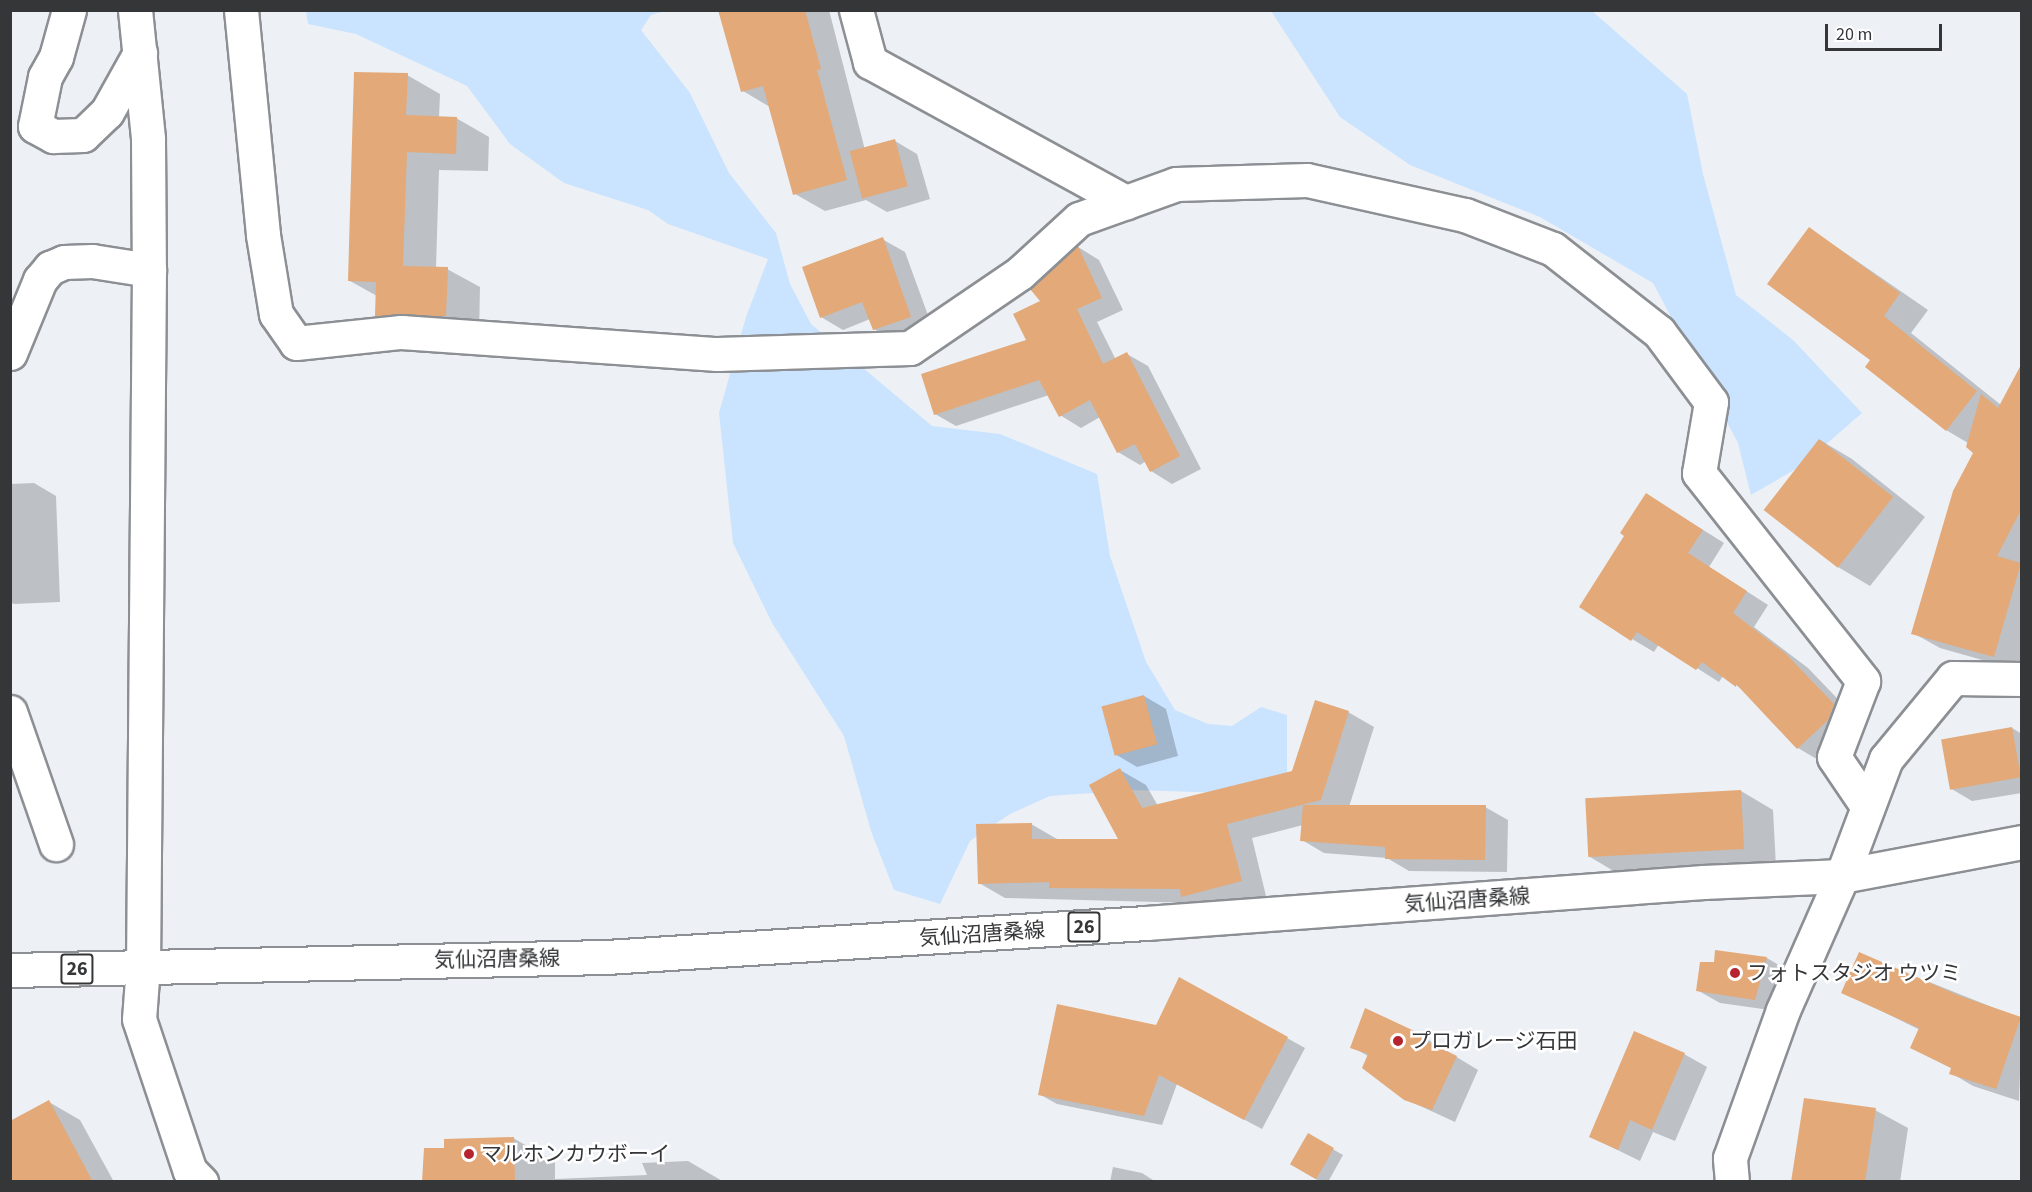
<!DOCTYPE html>
<html>
<head>
<meta charset="utf-8">
<style>
	body { margin:0 }
	#map { position:relative; width:2032px; height:1192px; overflow:hidden; background:#edf1f5; font-family:"Source Sans 3","Noto Sans JP",sans-serif }
	div>[style] { position:absolute }
	.green>* { inset:0; background:#cae3fe }
	.shadow>* { inset:0; background:#0003 }
	.building>* { inset:0; background:#e3a978; transform-origin:0 0 }
	.roads { filter:drop-shadow(2px 0 #8c8f93) drop-shadow(-2px 0 #8c8f93) drop-shadow(0 2px #8c8f93) drop-shadow(0 -2px #8c8f93) }
	.street>* { height:33px; margin:-16.5px; padding:0 16.5px; transform-origin:16.5px; border-radius:16.5px; background:#fff }
	.secondary>* { height:33px; margin:-16.5px; padding:0 16.5px; transform-origin:16.5px; border-radius:16.5px; background:#fff }
	.primary>* { height:33px; margin:-16.5px; padding:0 16.5px; transform-origin:16.5px; border-radius:16.5px; background:#fff }
	.dots>* { width:16px; height:16px; translate:-50% -50%; box-sizing:border-box; border:3px solid #fff; border-radius:50% }
	span { translate:-50% -50%; white-space:nowrap; text-align:center; line-height:1.15; -webkit-text-stroke:5px #fff; paint-order:stroke }
	.shield-label span { padding:2px 4px; background:#fff; border:2px solid; border-radius:4px; -webkit-text-stroke-width:0 }
	.shield-label { font-size:20px; color:#353638; font-weight:700 }
	.street-label { font-size:21px; color:#353638 }
	.poi-label { font-size:21px; color:#353638 }
	.left { translate:0 -50%; text-align:left }
	.frame { position:absolute; inset:0; border:12px solid #353638; pointer-events:none }
	.scale { position:absolute; left:1825px; top:24px; width:117px; height:27px; box-sizing:border-box; border:3px solid #353638; border-top:0; padding-left:8px; font-size:18px; line-height:21px; white-space:nowrap; color:#353638; -webkit-text-stroke:4px #fff; paint-order:stroke }
</style>
</head>
<body>
<div id="map">
	<div class="green">
		<i style="clip-path:polygon(306px 11px,665px 11px,651px 15px,641px 30px,690px 93px,729px 173px,776px 233px,790px 284px,811px 324px,932px 426px,1000px 434px,1097px 474px,1110px 556px,1146px 662px,1175px 710px,1208px 724px,1232px 726px,1261px 707px,1287px 715px,1287px 778px,1259px 794px,1134px 790px,1050px 796px,1010px 814px,970px 841px,940px 904px,894px 890px,871px 831px,844px 736px,772px 623px,733px 543px,719px 413px,746px 317px,768px 259px,668px 224px,648px 210px,564px 183px,510px 144px,467px 86px,356px 34px,308px 24px)"></i>
		<i style="clip-path:polygon(1271px 11px,1592px 11px,1687px 94px,1703px 174px,1736px 295px,1793px 340px,1862px 413px,1801px 466px,1751px 495px,1738px 443px,1653px 283px,1540px 217px,1410px 165px,1340px 117px)"></i>
	</div>
	<div class="shadow">
		<i style="clip-path:polygon(720px 10px,829px 10px,865px 150px,895px 141px,917px 154px,930px 199px,887px 212px,866px 200px,825px 211px,795px 194px,770px 107px,743px 91px)"></i>
		<i style="clip-path:polygon(407px 75px,440px 94px,439px 118px,456px 118px,489px 137px,488px 171px,439px 170px,436px 268px,447px 269px,480px 287px,479px 334px,409px 334px,377px 315px,377px 296px,350px 281px)"></i>
		<i style="clip-path:polygon(1809px 228px,1928px 310px,1911px 333px,2001px 405px,2022px 392px,2021px 671px,1940px 648px,1913px 633px,1975px 453px,1968px 443px,1946px 430px,1873px 360px)"></i>
		<i style="clip-path:polygon(882px 239px,905px 252px,933px 329px,896px 342px,874px 329px,870px 319px,843px 330px,821px 317px)"></i>
		<i style="clip-path:polygon(1078px 247px,1099px 260px,1123px 310px,1097px 322px,1116px 360px,1127px 354px,1148px 366px,1201px 469px,1172px 484px,1151px 471px,1146px 461px,1140px 465px,1118px 452px,1100px 417px,1081px 428px,1060px 415px,1049px 395px,956px 426px,935px 414px,1028px 341px,1042px 302px)"></i>
		<i style="clip-path:polygon(1820px 440px,1852px 459px,1925px 517px,1870px 586px,1838px 567px)"></i>
		<i style="clip-path:polygon(34px 483px,56px 496px,60px 602px,14px 604px,10px 602px,10px 484px)"></i>
		<i style="clip-path:polygon(1668px 508px,1724px 543px,1709px 567px,1768px 605px,1754px 627px,1808px 668px,1856px 718px,1820px 761px,1798px 748px,1743px 690px,1723px 676px,1719px 682px,1659px 644px,1654px 652px,1632px 639px)"></i>
		<i style="clip-path:polygon(1144px 696px,1166px 709px,1178px 756px,1137px 767px,1115px 754px)"></i>
		<i style="clip-path:polygon(1348px 712px,1374px 727px,1349px 807px,1485px 807px,1508px 820px,1507px 872px,1409px 871px,1387px 858px,1324px 853px,1302px 840px,1303px 825px,1252px 838px,1266px 896px,1208px 911px,1195px 903px,1005px 898px,979px 883px,1031px 824px,1057px 839px,1120px 841px,1120px 770px,1146px 785px,1158px 806px,1293px 772px)"></i>
		<i style="clip-path:polygon(2012px 728px,2022px 734px,2022px 793px,1972px 801px,1950px 788px)"></i>
		<i style="clip-path:polygon(1741px 791px,1773px 810px,1776px 867px,1622px 876px,1590px 857px)"></i>
		<i style="clip-path:polygon(1859px 954px,2022px 1019px,2019px 1101px,1973px 1086px,1951px 1073px,1953px 1069px,1912px 1048px,1920px 1030px,1843px 992px)"></i>
		<i style="clip-path:polygon(1767px 958px,1789px 971px,1777px 1011px,1720px 1003px,1697px 990px)"></i>
		<i style="clip-path:polygon(1157px 1027px,1287px 1038px,1305px 1048px,1262px 1129px,1177px 1084px,1162px 1125px,1057px 1104px,1039px 1094px)"></i>
		<i style="clip-path:polygon(1422px 1036px,1478px 1070px,1455px 1122px,1405px 1099px,1368px 1056px,1352px 1047px)"></i>
		<i style="clip-path:polygon(1684px 1054px,1707px 1067px,1675px 1141px,1653px 1132px,1640px 1161px,1591px 1137px)"></i>
		<i style="clip-path:polygon(49px 1102px,80px 1120px,114px 1182px,10px 1182px)"></i>
		<i style="clip-path:polygon(1875px 1110px,1908px 1128px,1900px 1182px,1793px 1182px)"></i>
		<i style="clip-path:polygon(1308px 1135px,1343px 1155px,1328px 1182px,1321px 1182px,1291px 1164px)"></i>
		<i style="clip-path:polygon(513px 1138px,555px 1162px,555px 1179px,647px 1175px,642px 1163px,688px 1161px,724px 1182px,424px 1182px,445px 1149px)"></i>
		<i style="clip-path:polygon(1113px 1167px,1142px 1173px,1156px 1182px,1110px 1182px)"></i>
	</div>
	<div class="building">
		<i style="clip-path:polygon(718px 10px,805px 10px,821px 69px,817px 70px,847px 180px,793px 195px,763px 86px,741px 92px)"></i>
		<i style="clip-path:polygon(354px 72px,408px 73px,406px 115px,457px 117px,456px 154px,407px 152px,403px 266px,448px 267px,446px 316px,375px 316px,376px 282px,348px 281px)"></i>
		<i style="left:895px;top:139px;width:49px;height:47px;rotate:75deg"></i>
		<i style="clip-path:polygon(1809px 227px,1900px 293px,1884px 316px,1977px 391px,1946px 431px,1865px 367px,1870px 360px,1767px 284px)"></i>
		<i style="clip-path:polygon(883px 237px,911px 317px,873px 330px,862px 302px,820px 318px,802px 267px)"></i>
		<i style="clip-path:polygon(1078px 246px,1102px 298px,1077px 309px,1103px 364px,1127px 352px,1180px 456px,1150px 472px,1135px 444px,1117px 453px,1090px 400px,1059px 417px,1039px 380px,934px 415px,921px 374px,1026px 340px,1013px 314px,1040px 301px,1030px 289px)"></i>
		<i style="clip-path:polygon(2022px 363px,2022px 508px,1997px 556px,2021px 563px,1994px 657px,1911px 634px,1953px 491px,1973px 453px,1966px 447px,1981px 394px,1998px 408px)"></i>
		<i style="left:1819px;top:439px;width:94px;height:90px;rotate:38deg"></i>
		<i style="clip-path:polygon(1646px 493px,1703px 530px,1688px 553px,1747px 591px,1733px 613px,1785px 653px,1834px 704px,1828px 720px,1797px 749px,1736px 684px,1736px 687px,1702px 662px,1696px 670px,1637px 632px,1631px 641px,1579px 607px,1624px 536px,1620px 533px)"></i>
		<i style="left:1144px;top:695px;width:51px;height:44px;rotate:75deg"></i>
		<i style="clip-path:polygon(1315px 700px,1349px 711px,1321px 800px,1227px 824px,1242px 881px,1181px 897px,1180px 889px,1049px 888px,1049px 882px,978px 884px,976px 824px,1032px 823px,1032px 839px,1118px 839px,1089px 785px,1120px 768px,1142px 808px,1292px 771px)"></i>
		<i style="left:2012px;top:727px;width:51px;height:72px;rotate:80deg"></i>
		<i style="left:1741px;top:790px;width:59px;height:156px;rotate:87deg"></i>
		<i style="clip-path:polygon(1303px 805px,1486px 805px,1485px 860px,1385px 859px,1385px 847px,1300px 841px)"></i>
		<i style="clip-path:polygon(1715px 950px,1767px 957px,1755px 1000px,1696px 991px,1700px 962px,1714px 962px)"></i>
		<i style="clip-path:polygon(1859px 952px,1960px 996px,2021px 1017px,1996px 1089px,1949px 1074px,1951px 1068px,1910px 1048px,1919px 1028px,1841px 993px)"></i>
		<i style="clip-path:polygon(1179px 977px,1288px 1037px,1244px 1120px,1159px 1075px,1144px 1116px,1038px 1095px,1057px 1004px,1156px 1025px)"></i>
		<i style="clip-path:polygon(1365px 1008px,1423px 1035px,1421px 1039px,1457px 1056px,1432px 1110px,1404px 1100px,1362px 1068px,1368px 1054px,1350px 1048px)"></i>
		<i style="clip-path:polygon(1634px 1031px,1685px 1053px,1652px 1130px,1630px 1120px,1618px 1150px,1589px 1137px)"></i>
		<i style="clip-path:polygon(1804px 1098px,1876px 1108px,1865px 1182px,1791px 1182px)"></i>
		<i style="clip-path:polygon(49px 1100px,93px 1182px,10px 1182px,10px 1121px)"></i>
		<i style="left:1308px;top:1133px;width:30px;height:36px;rotate:30deg"></i>
		<i style="clip-path:polygon(514px 1137px,515px 1182px,422px 1182px,424px 1148px,444px 1148px,444px 1139px)"></i>
	</div>
	<div class="roads">
		<div class="street">
			<i style="left:241px;top:10px;width:226px;rotate:84.4deg"></i>
			<i style="left:263px;top:235px;width:80px;rotate:80.7deg"></i>
			<i style="left:276px;top:314px;width:35px;rotate:55deg"></i>
			<i style="left:296px;top:343px;width:106px;rotate:-6deg"></i>
			<i style="left:401px;top:332px;width:317px;rotate:4deg"></i>
			<i style="left:717px;top:354px;width:193px;rotate:-1.8deg"></i>
			<i style="left:910px;top:348px;width:133px;rotate:-34.3deg"></i>
			<i style="left:1020px;top:273px;width:80px;rotate:-42.5deg"></i>
			<i style="left:1079px;top:219px;width:103px;rotate:-19.8deg"></i>
			<i style="left:1176px;top:184px;width:131px;rotate:-1.7deg"></i>
			<i style="left:1307px;top:180px;width:162px;rotate:12.5deg"></i>
			<i style="left:1465px;top:215px;width:94px;rotate:21.1deg"></i>
			<i style="left:1553px;top:249px;width:135px;rotate:38.1deg"></i>
			<i style="left:1659px;top:332px;width:87px;rotate:53.4deg"></i>
			<i style="left:1711px;top:402px;width:72px;rotate:99.6deg"></i>
			<i style="left:1699px;top:473px;width:265px;rotate:51.7deg"></i>
			<i style="left:1863px;top:681px;width:81px;rotate:110.9deg"></i>
			<i style="left:1834px;top:757px;width:60px;rotate:55.8deg"></i>
			<i style="left:856px;top:10px;width:54px;rotate:74.9deg"></i>
			<i style="left:870px;top:62px;width:292px;rotate:28.7deg"></i>
			<i style="left:143px;top:965px;width:54px;rotate:94.2deg"></i>
			<i style="left:139px;top:1019px;width:160px;rotate:71.5deg"></i>
			<i style="left:190px;top:1171px;width:16px;rotate:45deg"></i>
			<i style="left:1732px;top:1182px;width:24px;rotate:-95deg"></i>
			<i style="left:1730px;top:1158px;width:157px;rotate:-70.3deg"></i>
			<i style="left:1783px;top:1010px;width:146px;rotate:-66.2deg"></i>
			<i style="left:1842px;top:876px;width:125px;rotate:-69.4deg"></i>
			<i style="left:1886px;top:759px;width:105px;rotate:-50.4deg"></i>
			<i style="left:1953px;top:678px;width:69px;rotate:0.8deg"></i>
		</div>
		<div class="secondary">
			<i style="left:69px;top:10px;width:49px;rotate:105.5deg"></i>
			<i style="left:56px;top:57px;width:23px;rotate:119deg"></i>
			<i style="left:45px;top:77px;width:50px;rotate:101.5deg"></i>
			<i style="left:35px;top:126px;width:21px;rotate:29deg"></i>
			<i style="left:53px;top:136px;width:30px;rotate:-2deg"></i>
			<i style="left:83px;top:135px;width:33px;rotate:-44deg"></i>
			<i style="left:107px;top:112px;width:68px;rotate:-60.8deg"></i>
			<i style="left:135px;top:10px;width:130px;rotate:84.2deg"></i>
			<i style="left:148px;top:139px;width:131px;rotate:89.6deg"></i>
			<i style="left:149px;top:270px;width:695px;rotate:90.49deg"></i>
			<i style="left:10px;top:353px;width:79px;rotate:-67.7deg"></i>
			<i style="left:40px;top:280px;width:16px;rotate:-50deg"></i>
			<i style="left:50px;top:268px;width:15px;rotate:-23deg"></i>
			<i style="left:64px;top:262px;width:28px;rotate:-2deg"></i>
			<i style="left:92px;top:261px;width:58px;rotate:9deg"></i>
			<i style="left:10px;top:712px;width:140px;rotate:70.8deg"></i>
		</div>
		<div class="primary">
			<i style="left:10px;top:970px;width:596px;rotate:-1.25deg"></i>
			<i style="left:606px;top:957px;width:541px;rotate:-3.6deg"></i>
			<i style="left:1146px;top:923px;width:559px;rotate:-4.21deg"></i>
			<i style="left:1703px;top:882px;width:139px;rotate:-2.5deg"></i>
			<i style="left:1842px;top:876px;width:183px;rotate:-10.7deg"></i>
		</div>
	</div>
	<div class="dots">
		<i style="left:1735px;top:973px;background:#b5242f"></i>
		<i style="left:1398px;top:1041px;background:#b5242f"></i>
		<i style="left:469px;top:1154px;background:#b5242f"></i>
	</div>
	<div class="shield-label">
		<span style="left:1084px;top:927px">26</span>
		<span style="left:77px;top:969px">26</span>
	</div>
	<div class="street-label">
		<span style="left:1467px;top:900px;rotate:-4deg">気仙沼唐桑線</span>
		<span style="left:982px;top:934px;rotate:-4deg">気仙沼唐桑線</span>
		<span style="left:497px;top:959px;rotate:-1deg">気仙沼唐桑線</span>
	</div>
	<div class="poi-label">
		<span class="left" style="left:1747px;top:973px">フォトスタジオ ウツミ</span>
		<span class="left" style="left:1410px;top:1041px">プロガレージ石田</span>
		<span class="left" style="left:481px;top:1154px">マルホンカウボーイ</span>
	</div>
	<div class="frame"></div>
	<div class="scale">20 m</div>
</div>
</body>
</html>
